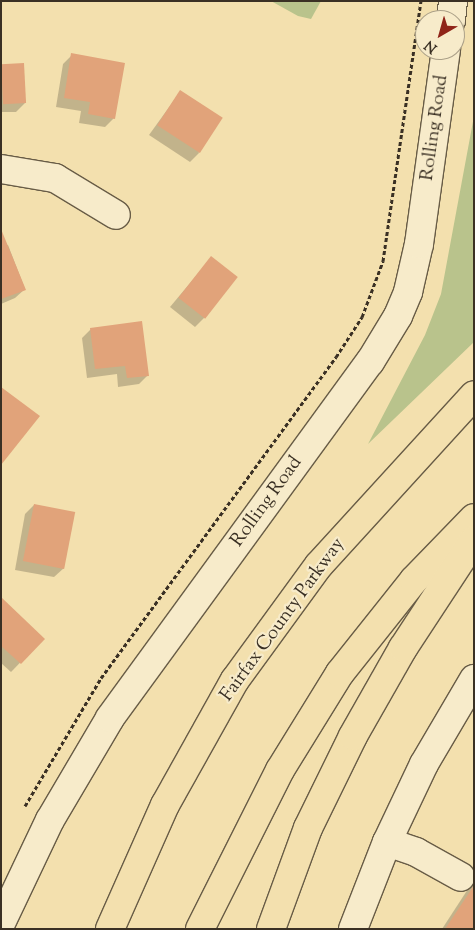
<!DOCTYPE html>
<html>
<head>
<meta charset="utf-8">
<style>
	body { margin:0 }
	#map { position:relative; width:475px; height:930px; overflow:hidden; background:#f3e0ae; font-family:"Sorts Mill Goudy",serif }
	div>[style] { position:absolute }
	.green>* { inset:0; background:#b9c38c }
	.shadow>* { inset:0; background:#0003 }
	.building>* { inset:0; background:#e1a37a; transform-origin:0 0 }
	.path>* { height:3px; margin-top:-1.5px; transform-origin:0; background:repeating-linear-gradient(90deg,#3a3024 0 4px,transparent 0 6.5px) }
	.roads { filter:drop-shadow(1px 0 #685c46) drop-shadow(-1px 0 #685c46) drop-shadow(0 1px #685c46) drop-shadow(0 -1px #685c46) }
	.minor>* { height:28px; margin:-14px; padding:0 14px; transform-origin:14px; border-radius:14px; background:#f7ebca }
	.major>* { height:28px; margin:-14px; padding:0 14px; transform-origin:14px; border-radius:14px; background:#f3e0ae }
	.highway>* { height:28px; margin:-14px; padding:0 14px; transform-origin:14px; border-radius:14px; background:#f3e0ae }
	span { translate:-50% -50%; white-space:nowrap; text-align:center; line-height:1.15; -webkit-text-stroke:4.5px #f7ebca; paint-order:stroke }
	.street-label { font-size:19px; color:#3a3024 }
	.frame { position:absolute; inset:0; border:2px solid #3a3024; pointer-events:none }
	.north { position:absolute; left:415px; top:10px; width:50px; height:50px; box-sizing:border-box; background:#f7ebca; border:1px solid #aba088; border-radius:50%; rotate:218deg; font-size:14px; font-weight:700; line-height:20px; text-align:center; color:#3a3024 }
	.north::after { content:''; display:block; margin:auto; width:18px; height:22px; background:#8f2418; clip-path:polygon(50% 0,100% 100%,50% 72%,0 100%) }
</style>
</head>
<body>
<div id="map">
	<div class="green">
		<i style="clip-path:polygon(271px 1px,321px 1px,311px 19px,298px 16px)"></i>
		<i style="clip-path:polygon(474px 116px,474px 342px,368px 444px,425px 335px,441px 294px)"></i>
	</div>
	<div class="shadow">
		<i style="clip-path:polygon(72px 55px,114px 118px,105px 127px,79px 123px,81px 111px,56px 107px,63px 64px)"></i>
		<i style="clip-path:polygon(1px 65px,25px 103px,16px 112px,1px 112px)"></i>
		<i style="clip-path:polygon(180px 92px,199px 153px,190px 162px,149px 135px)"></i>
		<i style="clip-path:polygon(8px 245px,25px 289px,15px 298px,1px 304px,1px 247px)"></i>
		<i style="clip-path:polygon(211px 258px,204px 318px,195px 327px,170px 307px)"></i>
		<i style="clip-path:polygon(91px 329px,148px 375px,139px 384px,118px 387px,117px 374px,87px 378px,82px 338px)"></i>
		<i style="clip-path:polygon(34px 505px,64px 568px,54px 577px,15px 570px,25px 514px)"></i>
		<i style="clip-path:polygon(1px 599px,43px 639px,11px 672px,1px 663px)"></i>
		<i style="clip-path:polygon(474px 883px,474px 929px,442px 929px,468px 889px)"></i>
	</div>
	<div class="building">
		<i style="clip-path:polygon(71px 53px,125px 63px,115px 119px,88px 114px,90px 102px,64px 98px)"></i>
		<i style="left:24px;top:63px;width:40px;height:23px;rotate:87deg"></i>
		<i style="left:180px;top:90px;width:51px;height:42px;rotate:33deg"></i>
		<i style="clip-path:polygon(1px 229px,26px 290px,1px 299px)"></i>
		<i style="left:211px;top:256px;width:34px;height:53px;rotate:38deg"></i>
		<i style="clip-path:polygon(142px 321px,149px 376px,127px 378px,125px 366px,95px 369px,90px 328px)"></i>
		<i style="clip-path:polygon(1px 387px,40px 416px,1px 465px)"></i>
		<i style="left:34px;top:504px;width:42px;height:58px;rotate:11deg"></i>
		<i style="clip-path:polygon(1px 597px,45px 639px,21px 664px,1px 646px)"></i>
		<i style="clip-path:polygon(474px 886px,474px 929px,445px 929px,473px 887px)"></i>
	</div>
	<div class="path">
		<i style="left:25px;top:806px;width:149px;rotate:-59.3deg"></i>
		<i style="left:101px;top:678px;width:398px;rotate:-53.8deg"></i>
		<i style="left:336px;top:357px;width:48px;rotate:-57deg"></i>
		<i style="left:362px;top:317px;width:60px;rotate:-69.4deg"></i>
		<i style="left:383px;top:261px;width:263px;rotate:-81.7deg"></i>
	</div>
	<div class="roads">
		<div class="minor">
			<i style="left:451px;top:20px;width:19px;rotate:-84deg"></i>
			<i style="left:1px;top:169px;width:55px;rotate:9.5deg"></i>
			<i style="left:55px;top:178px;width:71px;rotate:31.2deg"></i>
			<i style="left:387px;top:842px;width:31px;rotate:19deg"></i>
			<i style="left:416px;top:852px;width:51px;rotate:29.1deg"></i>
			<i style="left:1px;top:923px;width:114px;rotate:-64.6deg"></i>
			<i style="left:50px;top:820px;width:118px;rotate:-59.5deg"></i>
			<i style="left:110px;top:718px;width:441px;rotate:-53.9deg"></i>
			<i style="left:370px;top:362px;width:54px;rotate:-58.7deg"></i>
			<i style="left:398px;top:316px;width:26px;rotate:-67deg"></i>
			<i style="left:408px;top:292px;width:49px;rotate:-77.1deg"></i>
			<i style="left:419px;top:244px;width:196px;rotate:-82.1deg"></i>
			<i style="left:353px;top:929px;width:93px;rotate:-68.7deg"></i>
			<i style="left:387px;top:842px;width:86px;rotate:-64.6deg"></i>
			<i style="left:424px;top:764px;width:99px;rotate:-59.5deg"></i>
		</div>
		<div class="major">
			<i style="left:200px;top:929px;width:178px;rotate:-63.3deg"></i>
			<i style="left:280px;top:770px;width:114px;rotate:-58.3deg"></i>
			<i style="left:340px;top:673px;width:119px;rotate:-51.5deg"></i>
			<i style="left:414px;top:580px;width:86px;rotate:-45.9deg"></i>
		</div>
		<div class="highway">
			<i style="left:110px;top:929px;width:136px;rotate:-66.1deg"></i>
			<i style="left:165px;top:805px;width:143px;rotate:-60.8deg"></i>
			<i style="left:235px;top:680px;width:142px;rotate:-53.9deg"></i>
			<i style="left:319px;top:565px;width:230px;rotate:-47.6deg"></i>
			<i style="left:271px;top:929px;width:108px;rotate:-69.9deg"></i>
			<i style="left:308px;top:828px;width:102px;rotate:-63.9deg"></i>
			<i style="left:353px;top:736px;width:101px;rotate:-60.4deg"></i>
			<i style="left:403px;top:648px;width:129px;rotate:-56.7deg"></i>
		</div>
	</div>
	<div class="street-label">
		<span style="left:435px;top:128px;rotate:-82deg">Rolling Road</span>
		<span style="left:267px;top:502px;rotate:-54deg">Rolling Road</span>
		<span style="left:283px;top:620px;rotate:-54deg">Fairfax County Parkway</span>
	</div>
	<div class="frame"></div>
	<div class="north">N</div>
</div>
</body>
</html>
